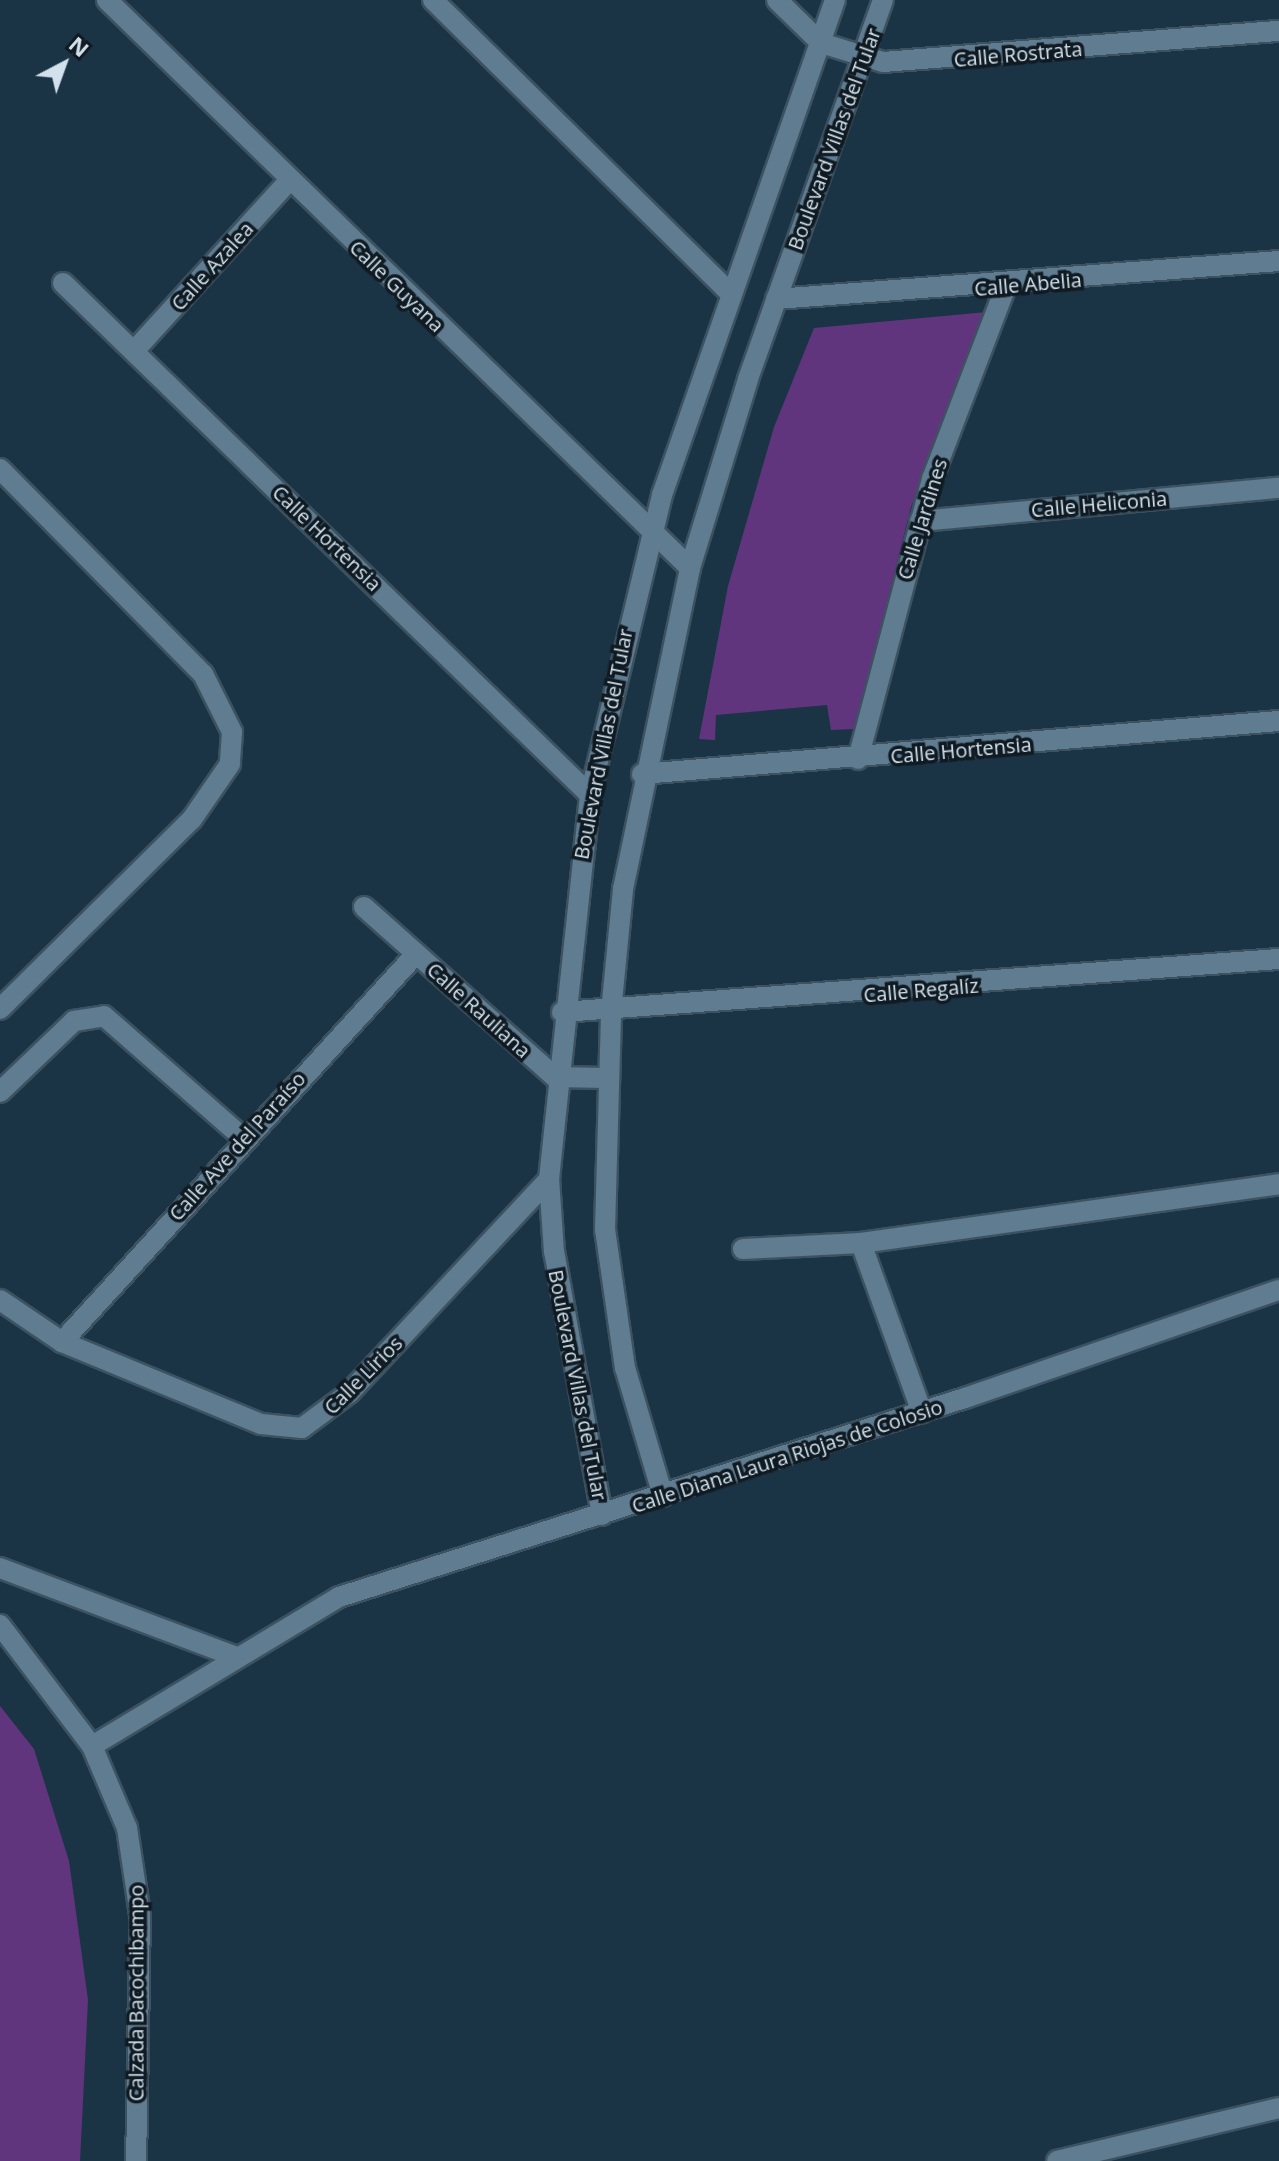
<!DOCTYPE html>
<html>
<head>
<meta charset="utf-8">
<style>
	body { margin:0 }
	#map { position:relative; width:1279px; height:2161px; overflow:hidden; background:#1b3445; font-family:"Open Sans",sans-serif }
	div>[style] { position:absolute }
	.green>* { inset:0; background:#60357d }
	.roads { filter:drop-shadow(2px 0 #3d5261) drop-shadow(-2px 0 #3d5261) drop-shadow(0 2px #3d5261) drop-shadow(0 -2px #3d5261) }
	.street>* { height:20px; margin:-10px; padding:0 10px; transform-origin:10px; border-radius:10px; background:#607c90 }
	.secondary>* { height:20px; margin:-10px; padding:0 10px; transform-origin:10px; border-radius:10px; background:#607c90 }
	span { translate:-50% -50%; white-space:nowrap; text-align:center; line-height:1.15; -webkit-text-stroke:7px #0f1a22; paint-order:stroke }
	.street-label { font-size:20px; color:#d2e1ec }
	.north { position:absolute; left:24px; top:24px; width:80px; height:80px; -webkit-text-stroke:6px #0f1a22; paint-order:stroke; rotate:41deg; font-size:22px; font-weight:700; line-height:32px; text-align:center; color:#d2e1ec }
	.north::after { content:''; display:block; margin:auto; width:28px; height:36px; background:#d2e1ec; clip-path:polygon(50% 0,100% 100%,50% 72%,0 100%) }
</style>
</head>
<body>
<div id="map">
	<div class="green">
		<i style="clip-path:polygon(987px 312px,911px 507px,855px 729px,831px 730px,827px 705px,716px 715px,715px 740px,699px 739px,728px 586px,774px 427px,814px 328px)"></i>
		<i style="clip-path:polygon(0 1706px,34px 1749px,69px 1861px,88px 2000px,80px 2161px,0 2161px)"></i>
	</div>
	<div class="roads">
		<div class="street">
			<i style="left:107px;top:0;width:814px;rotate:44.25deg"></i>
			<i style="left:433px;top:0;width:416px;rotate:44.6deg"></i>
			<i style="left:777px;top:0;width:62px;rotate:44.3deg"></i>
			<i style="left:821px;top:43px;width:65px;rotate:17deg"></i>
			<i style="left:883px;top:62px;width:397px;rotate:-4.5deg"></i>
			<i style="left:63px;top:283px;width:735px;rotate:44.17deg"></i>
			<i style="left:776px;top:299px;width:504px;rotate:-4.32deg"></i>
			<i style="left:135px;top:350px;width:229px;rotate:-47.7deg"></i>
			<i style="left:0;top:469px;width:289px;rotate:45.3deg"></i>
			<i style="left:203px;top:674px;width:65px;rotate:63.4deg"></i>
			<i style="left:232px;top:732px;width:32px;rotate:94deg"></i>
			<i style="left:230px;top:764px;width:67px;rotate:124.6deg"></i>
			<i style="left:192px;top:819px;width:270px;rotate:135.3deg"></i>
			<i style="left:920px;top:521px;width:361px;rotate:-5.3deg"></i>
			<i style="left:858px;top:759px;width:290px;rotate:-75.2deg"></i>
			<i style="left:932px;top:479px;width:207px;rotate:-69deg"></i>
			<i style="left:642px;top:774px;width:639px;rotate:-4.76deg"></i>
			<i style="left:364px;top:907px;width:256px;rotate:41.7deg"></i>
			<i style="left:555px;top:1077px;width:52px;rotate:1.1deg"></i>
			<i style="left:562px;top:1012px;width:719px;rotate:-4.23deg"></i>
			<i style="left:0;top:1092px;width:103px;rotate:-43.8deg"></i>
			<i style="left:74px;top:1021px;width:30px;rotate:-9deg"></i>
			<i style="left:104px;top:1016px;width:184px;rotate:41.2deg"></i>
			<i style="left:861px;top:1243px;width:180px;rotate:70.2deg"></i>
			<i style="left:743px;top:1249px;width:118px;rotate:-2.9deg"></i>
			<i style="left:861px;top:1243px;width:422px;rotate:-8deg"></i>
			<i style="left:0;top:1300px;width:75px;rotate:34.1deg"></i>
			<i style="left:62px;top:1342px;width:215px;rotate:22.4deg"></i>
			<i style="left:261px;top:1424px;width:41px;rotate:5.6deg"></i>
			<i style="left:302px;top:1428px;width:59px;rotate:-36.7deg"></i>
			<i style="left:349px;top:1393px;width:293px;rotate:-46.9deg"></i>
			<i style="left:62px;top:1342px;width:525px;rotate:-47.62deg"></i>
			<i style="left:663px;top:1496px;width:134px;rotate:-106.5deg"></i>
			<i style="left:625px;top:1368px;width:139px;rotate:-98.2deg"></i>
			<i style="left:605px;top:1230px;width:218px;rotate:-88.4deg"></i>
			<i style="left:611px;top:1012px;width:124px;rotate:-84.4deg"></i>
			<i style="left:623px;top:889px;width:328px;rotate:-78.2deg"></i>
			<i style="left:690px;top:568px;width:198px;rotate:-72.9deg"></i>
			<i style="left:748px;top:379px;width:402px;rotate:-70.4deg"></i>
			<i style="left:602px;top:1515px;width:267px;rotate:-100.3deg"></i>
			<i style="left:554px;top:1252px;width:73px;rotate:-93.9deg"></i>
			<i style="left:549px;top:1179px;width:386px;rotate:-83.9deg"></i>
			<i style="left:590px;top:795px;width:309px;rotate:-76.5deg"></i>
			<i style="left:662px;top:495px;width:524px;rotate:-70.74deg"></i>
			<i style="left:0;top:1568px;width:253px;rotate:20.6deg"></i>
			<i style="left:92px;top:1746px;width:288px;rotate:-31.1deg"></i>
			<i style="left:339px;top:1597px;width:657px;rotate:-17.64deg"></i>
			<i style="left:965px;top:1398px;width:332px;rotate:-19deg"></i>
			<i style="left:1057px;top:2161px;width:228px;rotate:-13.4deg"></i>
		</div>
		<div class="secondary">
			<i style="left:0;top:1625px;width:152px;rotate:52.8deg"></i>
			<i style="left:92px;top:1746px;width:89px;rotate:66.9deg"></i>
			<i style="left:127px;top:1828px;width:88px;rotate:81.5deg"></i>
			<i style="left:140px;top:1915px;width:246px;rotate:90.9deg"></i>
		</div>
	</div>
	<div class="street-label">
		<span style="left:1018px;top:54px;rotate:-5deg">Calle Rostrata</span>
		<span style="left:834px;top:139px;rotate:-70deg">Boulevard Villas del Tular</span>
		<span style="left:212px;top:266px;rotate:-48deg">Calle Azalea</span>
		<span style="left:1028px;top:284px;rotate:-5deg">Calle Abelia</span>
		<span style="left:397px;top:286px;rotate:44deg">Calle Guyana</span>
		<span style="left:1099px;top:504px;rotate:-5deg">Calle Heliconia</span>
		<span style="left:922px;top:519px;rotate:-73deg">Calle Jardines</span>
		<span style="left:327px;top:538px;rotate:44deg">Calle Hortensia</span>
		<span style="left:603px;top:744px;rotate:-79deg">Boulevard Villas del Tular</span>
		<span style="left:961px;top:750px;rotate:-5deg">Calle Hortensia</span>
		<span style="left:921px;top:990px;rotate:-5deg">Calle Regalíz</span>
		<span style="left:479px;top:1010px;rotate:42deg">Calle Rauliana</span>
		<span style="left:237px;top:1146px;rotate:-48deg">Calle Ave del Paraíso</span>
		<span style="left:363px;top:1375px;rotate:-45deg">Calle Lirios</span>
		<span style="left:578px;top:1385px;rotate:79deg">Boulevard Villas del Tular</span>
		<span style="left:787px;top:1456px;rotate:-18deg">Calle Diana Laura Riojas de Colosio</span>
		<span style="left:136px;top:1993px;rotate:-90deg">Calzada Bacochibampo</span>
	</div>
	<div class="north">N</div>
</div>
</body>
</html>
